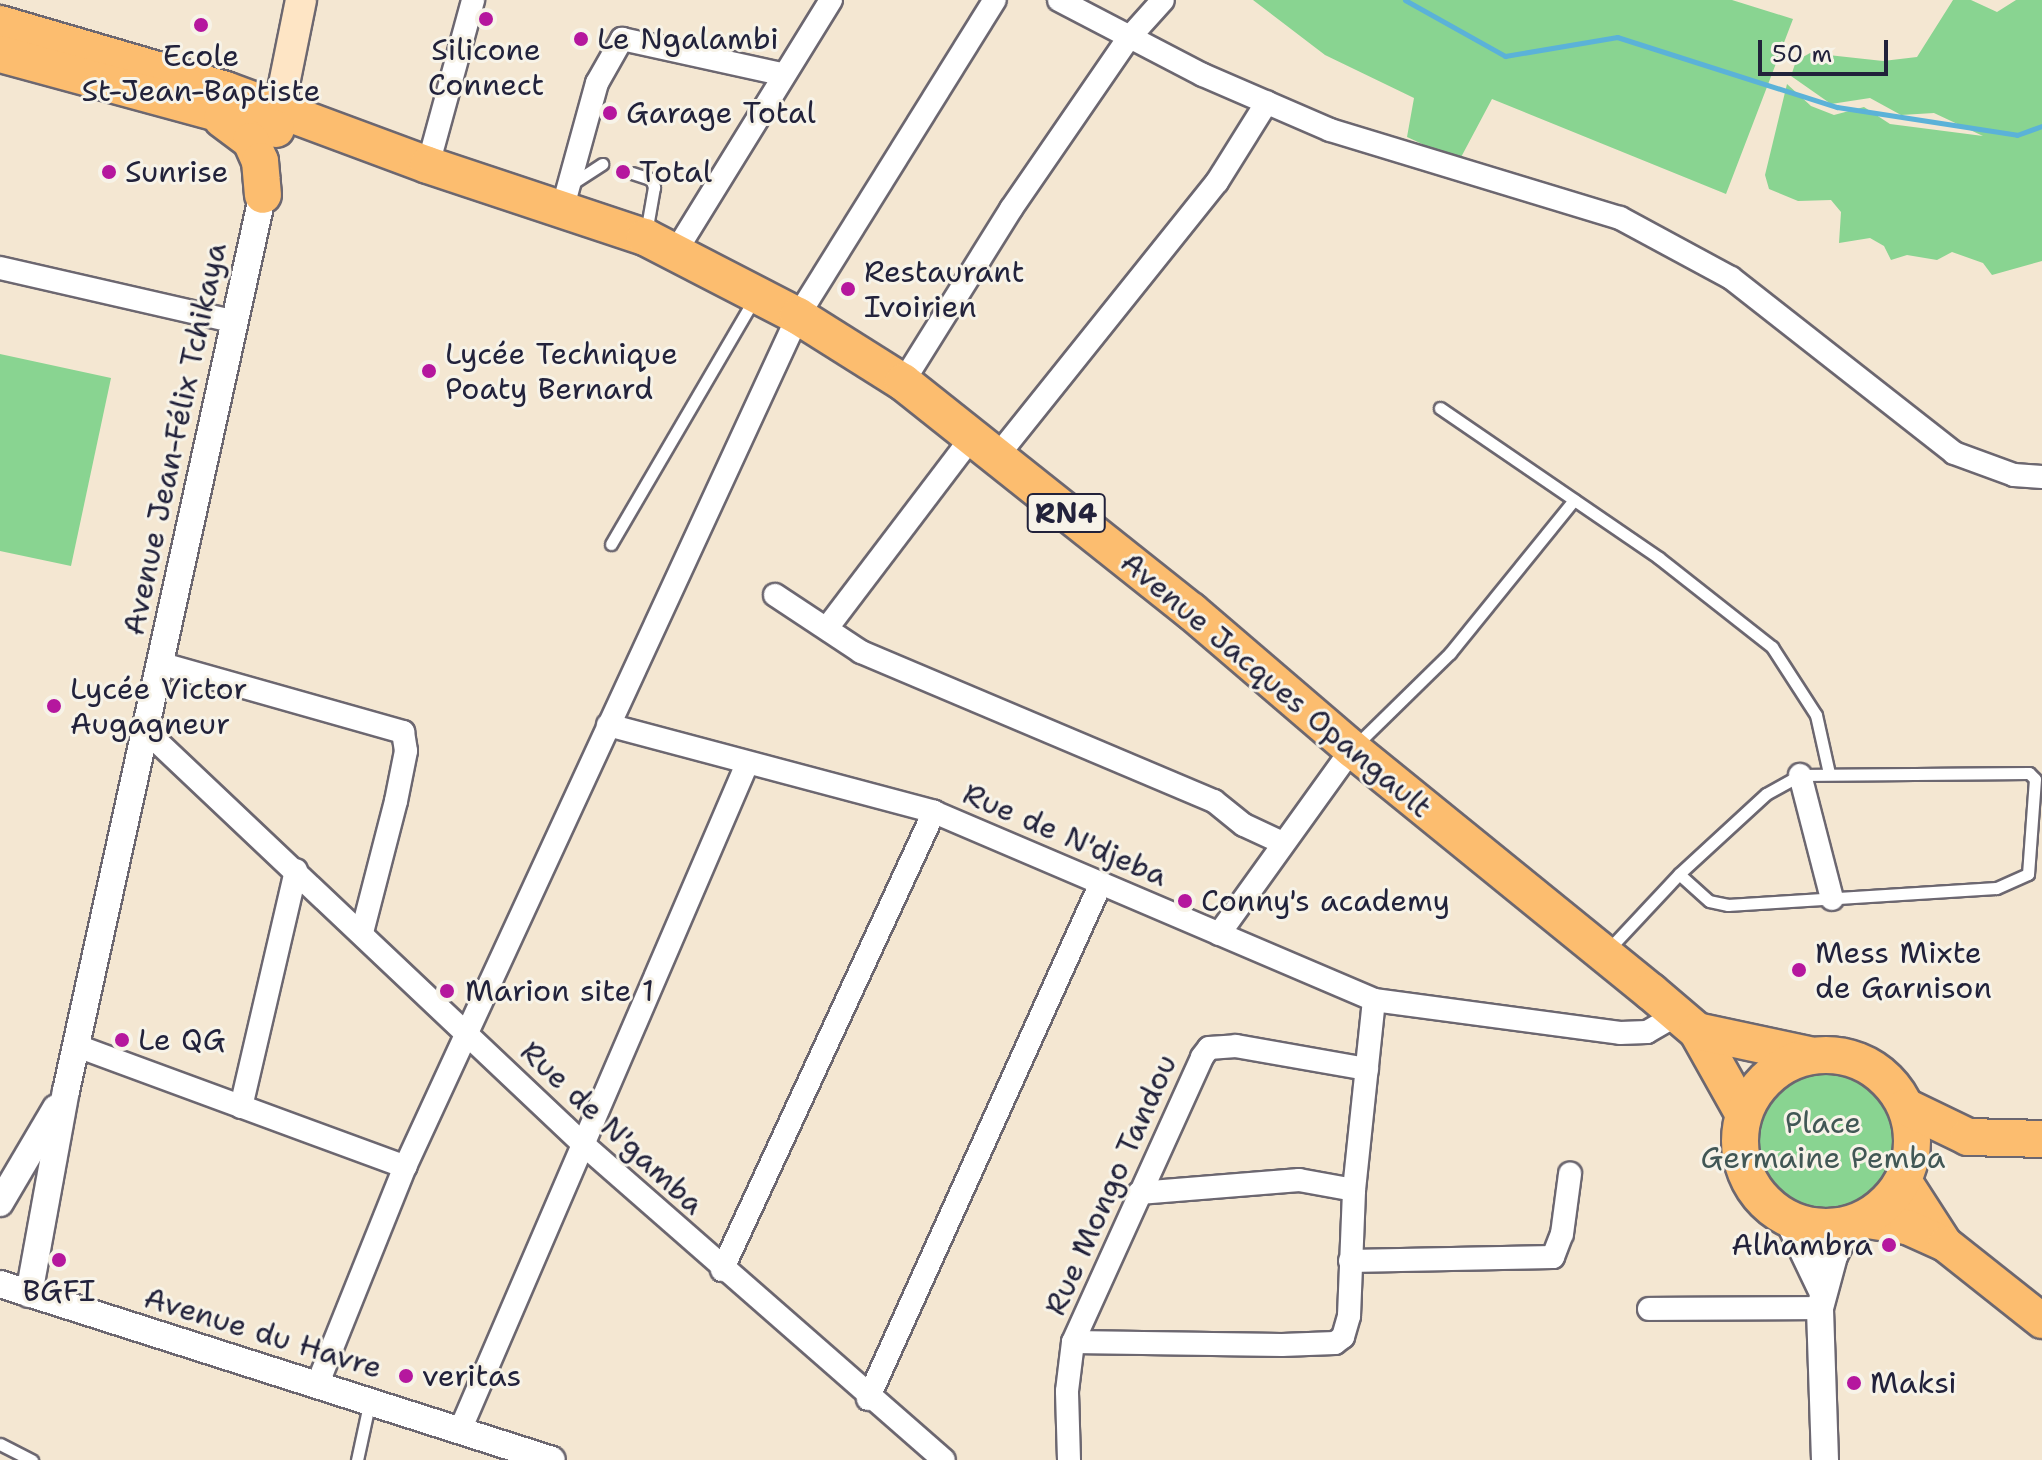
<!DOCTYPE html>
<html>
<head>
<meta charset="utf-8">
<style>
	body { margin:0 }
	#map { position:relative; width:2042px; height:1460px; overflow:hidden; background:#f4e7d2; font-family:"Shantell Sans",sans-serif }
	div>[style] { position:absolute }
	.green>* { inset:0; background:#89d491 }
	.round { border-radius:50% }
	.stream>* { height:5px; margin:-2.5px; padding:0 2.5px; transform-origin:2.5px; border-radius:2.5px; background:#5bb2d8 }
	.roads { filter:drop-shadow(2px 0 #6c6770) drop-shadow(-2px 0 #6c6770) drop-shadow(0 2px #6c6770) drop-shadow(0 -2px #6c6770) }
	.service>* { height:11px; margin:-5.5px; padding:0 5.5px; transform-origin:5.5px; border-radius:5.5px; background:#fff }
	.minor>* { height:22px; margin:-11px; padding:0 11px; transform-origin:11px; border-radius:11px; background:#fff }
	.tertiary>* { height:26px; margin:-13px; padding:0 13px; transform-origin:13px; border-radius:13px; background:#fff }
	.secondary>* { height:30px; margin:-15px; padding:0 15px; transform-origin:15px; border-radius:15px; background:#fee5c5 }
	.primary>* { height:34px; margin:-17px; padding:0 17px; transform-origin:17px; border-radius:17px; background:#fcbd6f }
	.trunk>* { height:36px; margin:-18px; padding:0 18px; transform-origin:18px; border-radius:18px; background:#fcbd6f }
	.trunk>.ring { margin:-18px; padding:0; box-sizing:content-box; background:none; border:36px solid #fcbd6f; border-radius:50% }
	.dots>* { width:22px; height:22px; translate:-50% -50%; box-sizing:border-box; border:4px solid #f7f3e8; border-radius:50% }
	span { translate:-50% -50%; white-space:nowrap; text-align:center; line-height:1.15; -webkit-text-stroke:6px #f7f3e8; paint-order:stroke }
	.shield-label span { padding:2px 6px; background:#f7f3e8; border:2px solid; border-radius:6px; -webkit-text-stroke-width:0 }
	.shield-label { font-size:28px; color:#22223b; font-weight:700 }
	.poi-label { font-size:30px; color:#22223b }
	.left { translate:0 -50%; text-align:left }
	.right { translate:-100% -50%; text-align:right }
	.street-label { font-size:30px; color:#22223b }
	.park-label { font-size:30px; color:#415755 }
	.scale { position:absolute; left:1758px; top:40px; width:130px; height:36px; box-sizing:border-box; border:4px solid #22223b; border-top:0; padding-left:10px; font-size:24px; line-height:28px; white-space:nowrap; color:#22223b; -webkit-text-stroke:6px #f7f3e8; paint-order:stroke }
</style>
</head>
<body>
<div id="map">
	<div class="green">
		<i style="clip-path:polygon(1253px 0,1732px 0,1793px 19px,1726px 194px,1492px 99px,1459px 161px,1407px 137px,1414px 98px,1325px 55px)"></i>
		<i style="clip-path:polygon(1953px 0,1971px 0,1997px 12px,2016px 0,2042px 0,2042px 261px,1992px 275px,1983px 263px,1952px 252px,1937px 260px,1907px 255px,1891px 260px,1884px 246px,1870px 238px,1839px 243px,1841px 212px,1831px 200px,1798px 201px,1769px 189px,1765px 175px,1787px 84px,1811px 106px,1834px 115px,1864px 107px,1890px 124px,1983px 136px,1934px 113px,1901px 115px,1870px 98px,1831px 104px,1791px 76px,1796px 61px,1810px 53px,1883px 61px,1917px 57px)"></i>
		<i style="clip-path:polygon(0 354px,111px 378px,71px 566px,0 551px)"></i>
		<i class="round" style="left:1745px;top:1062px;width:156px;height:156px"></i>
	</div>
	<div class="stream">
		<i style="left:1405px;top:0;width:115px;rotate:29.2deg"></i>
		<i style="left:1505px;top:56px;width:114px;rotate:-9.6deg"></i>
		<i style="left:1617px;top:37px;width:231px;rotate:17.7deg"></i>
		<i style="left:1837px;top:107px;width:182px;rotate:8.8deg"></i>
		<i style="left:2017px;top:135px;width:27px;rotate:-20deg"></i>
	</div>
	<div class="roads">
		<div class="service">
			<i style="left:632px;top:173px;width:20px;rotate:18deg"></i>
			<i style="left:651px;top:179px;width:9px;rotate:69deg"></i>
			<i style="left:654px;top:187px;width:47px;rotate:99.9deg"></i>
			<i style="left:573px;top:183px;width:35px;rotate:-33deg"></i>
			<i style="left:1440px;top:408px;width:265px;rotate:34.4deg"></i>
			<i style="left:1659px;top:558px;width:144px;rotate:38.2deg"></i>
			<i style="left:1772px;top:647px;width:81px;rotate:57.1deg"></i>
			<i style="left:1816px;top:715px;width:59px;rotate:77.4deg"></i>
			<i style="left:611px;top:544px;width:284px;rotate:-59.7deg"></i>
			<i style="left:1355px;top:746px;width:133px;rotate:-44.4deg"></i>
			<i style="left:1450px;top:653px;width:197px;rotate:-51deg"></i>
			<i style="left:1608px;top:950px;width:104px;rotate:-46.9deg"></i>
			<i style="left:1679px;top:874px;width:118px;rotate:-42.6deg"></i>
			<i style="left:1766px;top:794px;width:39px;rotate:-29deg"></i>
			<i style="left:1800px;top:775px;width:229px;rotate:-0.5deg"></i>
			<i style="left:2029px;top:773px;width:8px;rotate:45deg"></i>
			<i style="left:2035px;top:779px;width:95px;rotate:94.2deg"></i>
			<i style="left:2028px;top:874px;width:35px;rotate:156deg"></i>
			<i style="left:1996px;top:888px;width:269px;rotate:176.4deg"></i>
			<i style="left:1728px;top:905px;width:19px;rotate:-168deg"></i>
			<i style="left:1709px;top:901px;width:40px;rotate:-138deg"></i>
			<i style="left:0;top:1444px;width:36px;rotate:27deg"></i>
			<i style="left:357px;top:1460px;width:61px;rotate:-77.8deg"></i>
		</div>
		<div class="minor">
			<i style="left:1059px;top:0;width:162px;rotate:27.5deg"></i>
			<i style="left:1203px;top:75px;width:138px;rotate:23.4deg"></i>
			<i style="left:1330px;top:130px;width:303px;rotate:16.9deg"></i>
			<i style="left:1620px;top:218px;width:126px;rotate:28.4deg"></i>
			<i style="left:1731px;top:278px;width:283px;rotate:38.1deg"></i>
			<i style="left:1954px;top:453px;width:64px;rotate:20.1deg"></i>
			<i style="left:2014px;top:475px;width:28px;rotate:4deg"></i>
			<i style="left:428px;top:165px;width:171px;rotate:-74.7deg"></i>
			<i style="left:562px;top:210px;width:132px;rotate:-74.6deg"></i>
			<i style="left:597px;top:83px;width:51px;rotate:-60.4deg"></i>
			<i style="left:622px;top:39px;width:163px;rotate:12.4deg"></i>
			<i style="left:676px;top:251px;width:295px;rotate:-58.3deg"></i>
			<i style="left:0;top:268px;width:238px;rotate:12.9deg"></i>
			<i style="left:903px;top:382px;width:204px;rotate:-58deg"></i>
			<i style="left:1011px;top:209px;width:206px;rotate:-55.5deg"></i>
			<i style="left:1128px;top:39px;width:52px;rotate:-48.1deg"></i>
			<i style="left:995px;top:459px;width:355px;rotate:-51.3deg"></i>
			<i style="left:1217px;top:182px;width:94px;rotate:-58deg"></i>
			<i style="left:775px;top:595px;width:103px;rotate:33.5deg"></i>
			<i style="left:861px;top:652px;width:383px;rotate:22.9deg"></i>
			<i style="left:1214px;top:801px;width:38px;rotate:39deg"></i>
			<i style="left:1244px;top:825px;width:40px;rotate:25deg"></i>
			<i style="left:827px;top:628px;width:240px;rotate:-52.8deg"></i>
			<i style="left:159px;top:663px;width:254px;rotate:15.8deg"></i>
			<i style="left:403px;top:732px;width:19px;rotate:81deg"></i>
			<i style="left:406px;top:751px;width:51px;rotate:101.3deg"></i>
			<i style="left:396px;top:801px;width:135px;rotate:104.5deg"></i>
			<i style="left:608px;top:725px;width:337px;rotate:14.9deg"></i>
			<i style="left:934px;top:812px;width:478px;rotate:23.1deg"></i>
			<i style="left:1374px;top:1000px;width:248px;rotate:7.6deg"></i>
			<i style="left:1620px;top:1033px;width:27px;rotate:-2deg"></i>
			<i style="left:1647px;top:1032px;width:34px;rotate:-30deg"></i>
			<i style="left:145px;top:730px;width:604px;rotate:43.39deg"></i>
			<i style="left:584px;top:1145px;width:478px;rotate:41.2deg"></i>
			<i style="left:1800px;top:775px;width:128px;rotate:75.5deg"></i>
			<i style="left:1219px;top:934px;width:228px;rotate:-54.3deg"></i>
			<i style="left:77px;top:1046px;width:350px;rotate:20.2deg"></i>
			<i style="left:241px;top:1107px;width:243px;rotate:-76.9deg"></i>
			<i style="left:1139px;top:1193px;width:161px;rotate:-4.6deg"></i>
			<i style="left:1299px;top:1180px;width:56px;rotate:10.3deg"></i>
			<i style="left:1350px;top:1261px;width:203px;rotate:-1.1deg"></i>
			<i style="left:1553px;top:1257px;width:25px;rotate:-69deg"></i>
			<i style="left:1562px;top:1234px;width:61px;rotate:-82.4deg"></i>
			<i style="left:722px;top:1270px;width:505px;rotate:-65.16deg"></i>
			<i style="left:1649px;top:1309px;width:171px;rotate:-0.3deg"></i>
			<i style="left:1073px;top:1342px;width:209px;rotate:0.8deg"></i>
			<i style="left:1282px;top:1345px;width:53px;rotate:-2.2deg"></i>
			<i style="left:1335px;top:1343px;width:10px;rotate:-37deg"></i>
			<i style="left:1343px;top:1337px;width:22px;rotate:-74deg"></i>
			<i style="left:1349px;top:1316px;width:126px;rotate:-87.7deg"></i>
			<i style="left:1354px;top:1190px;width:191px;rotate:-84deg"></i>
			<i style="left:318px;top:1383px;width:233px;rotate:-68.1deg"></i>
			<i style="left:405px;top:1167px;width:937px;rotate:-65.21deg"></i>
			<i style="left:798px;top:316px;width:372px;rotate:-58.1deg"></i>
			<i style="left:868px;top:1399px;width:566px;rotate:-65.7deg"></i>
			<i style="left:461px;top:1428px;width:723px;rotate:-66.7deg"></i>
			<i style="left:1069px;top:1460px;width:69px;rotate:-91.7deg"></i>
			<i style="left:1067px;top:1391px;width:49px;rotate:-83deg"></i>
			<i style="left:1073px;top:1342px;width:313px;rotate:-65.6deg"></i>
			<i style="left:1202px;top:1057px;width:11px;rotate:-52deg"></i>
			<i style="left:1209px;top:1048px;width:27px;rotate:-4deg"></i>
			<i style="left:1236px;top:1046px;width:133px;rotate:10deg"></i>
		</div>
		<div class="tertiary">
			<i style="left:0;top:1203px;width:110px;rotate:-59.5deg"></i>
			<i style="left:1788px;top:1220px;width:79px;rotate:64.4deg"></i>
			<i style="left:0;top:1284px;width:579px;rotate:17.68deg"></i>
			<i style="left:29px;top:1294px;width:206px;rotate:-79.7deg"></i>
			<i style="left:66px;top:1091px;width:934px;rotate:-77.63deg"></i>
			<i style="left:1825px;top:1460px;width:152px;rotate:-91.9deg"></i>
			<i style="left:1820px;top:1308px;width:54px;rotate:-74.9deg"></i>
			<i style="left:1834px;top:1256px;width:35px;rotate:-63deg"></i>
		</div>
		<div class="secondary">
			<i style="left:275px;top:129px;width:132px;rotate:-78.6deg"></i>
		</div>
		<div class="primary">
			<i style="left:1903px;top:1179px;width:77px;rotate:57.1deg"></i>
			<i style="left:1861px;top:1220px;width:47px;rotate:8.7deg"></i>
			<i style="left:1907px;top:1227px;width:42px;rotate:24.1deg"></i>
			<i style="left:1945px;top:1244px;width:124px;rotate:38.4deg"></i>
		</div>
		<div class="trunk">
			<i style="left:0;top:24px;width:235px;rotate:16.3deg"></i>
			<i style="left:226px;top:90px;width:215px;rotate:20.4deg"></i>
			<i style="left:428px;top:165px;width:229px;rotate:18.4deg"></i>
			<i style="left:645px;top:237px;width:172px;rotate:27.3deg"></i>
			<i style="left:798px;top:316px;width:124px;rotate:32.2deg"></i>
			<i style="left:903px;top:382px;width:368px;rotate:38.5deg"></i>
			<i style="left:1191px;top:611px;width:212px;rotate:40.6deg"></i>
			<i style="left:1352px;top:749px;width:384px;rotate:39.1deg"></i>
			<i style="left:1650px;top:991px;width:62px;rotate:40.4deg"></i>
			<i style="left:1697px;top:1031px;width:94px;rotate:60.7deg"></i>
			<i style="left:0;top:54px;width:286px;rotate:15.2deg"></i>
			<i style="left:222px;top:119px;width:36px;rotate:37deg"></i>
			<i style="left:251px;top:141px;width:22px;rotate:66deg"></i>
			<i style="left:260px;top:161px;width:34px;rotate:85deg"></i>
			<i style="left:1697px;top:1031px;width:115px;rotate:12.1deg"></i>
			<i class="ring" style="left:1740px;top:1055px;width:136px;height:136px"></i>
			<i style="left:1906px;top:1107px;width:69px;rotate:25.8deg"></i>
			<i style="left:1968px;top:1137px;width:74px;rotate:1.5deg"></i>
		</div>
	</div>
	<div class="dots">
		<i style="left:486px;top:19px;background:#b5179e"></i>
		<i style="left:201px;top:25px;background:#b5179e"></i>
		<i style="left:581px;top:39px;background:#b5179e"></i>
		<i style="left:610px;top:113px;background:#b5179e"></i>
		<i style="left:109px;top:172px;background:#b5179e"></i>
		<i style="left:623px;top:172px;background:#b5179e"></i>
		<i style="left:848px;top:289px;background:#b5179e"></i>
		<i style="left:429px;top:371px;background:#b5179e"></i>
		<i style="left:54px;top:706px;background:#b5179e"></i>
		<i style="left:1185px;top:901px;background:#b5179e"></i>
		<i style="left:1799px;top:970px;background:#b5179e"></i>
		<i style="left:447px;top:991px;background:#b5179e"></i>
		<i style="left:122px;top:1040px;background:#b5179e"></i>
		<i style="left:1889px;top:1245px;background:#b5179e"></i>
		<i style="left:59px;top:1260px;background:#b5179e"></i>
		<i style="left:406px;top:1376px;background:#b5179e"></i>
		<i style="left:1854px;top:1383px;background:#b5179e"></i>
	</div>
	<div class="shield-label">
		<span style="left:1066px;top:513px">RN4</span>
	</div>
	<div class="poi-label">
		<span class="left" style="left:597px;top:39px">Le Ngalambi</span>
		<span style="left:486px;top:67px">Silicone<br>Connect</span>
		<span style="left:201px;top:73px">Ecole<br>St-Jean-Baptiste</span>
		<span class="left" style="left:626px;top:113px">Garage Total</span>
		<span class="left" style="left:125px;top:172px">Sunrise</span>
		<span class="left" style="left:639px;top:172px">Total</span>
		<span class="left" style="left:864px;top:289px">Restaurant<br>Ivoirien</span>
		<span class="left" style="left:445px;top:371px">Lycée Technique<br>Poaty Bernard</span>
		<span class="left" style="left:70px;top:706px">Lycée Victor<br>Augagneur</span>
		<span class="left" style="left:1201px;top:901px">Conny's academy</span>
		<span class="left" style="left:1815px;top:970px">Mess Mixte<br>de Garnison</span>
		<span class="left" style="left:465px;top:991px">Marion site 1</span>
		<span class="left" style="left:138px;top:1040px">Le QG</span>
		<span class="right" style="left:1873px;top:1245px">Alhambra</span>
		<span style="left:59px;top:1291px">BGFI</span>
		<span class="left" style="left:422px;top:1376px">veritas</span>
		<span class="left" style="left:1870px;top:1383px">Maksi</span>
	</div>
	<div class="street-label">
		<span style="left:175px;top:439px;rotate:-78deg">Avenue Jean-Félix Tchikaya</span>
		<span style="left:1276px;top:685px;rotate:40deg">Avenue Jacques Opangault</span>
		<span style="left:1065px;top:835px;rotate:23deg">Rue de N'djeba</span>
		<span style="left:612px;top:1128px;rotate:43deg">Rue de N'gamba</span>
		<span style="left:1111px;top:1185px;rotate:-66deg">Rue Mongo Tandou</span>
		<span style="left:263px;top:1333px;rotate:17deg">Avenue du Havre</span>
	</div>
	<div class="park-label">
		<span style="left:1823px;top:1140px">Place<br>Germaine Pemba</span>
	</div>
	<div class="scale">50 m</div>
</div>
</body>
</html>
